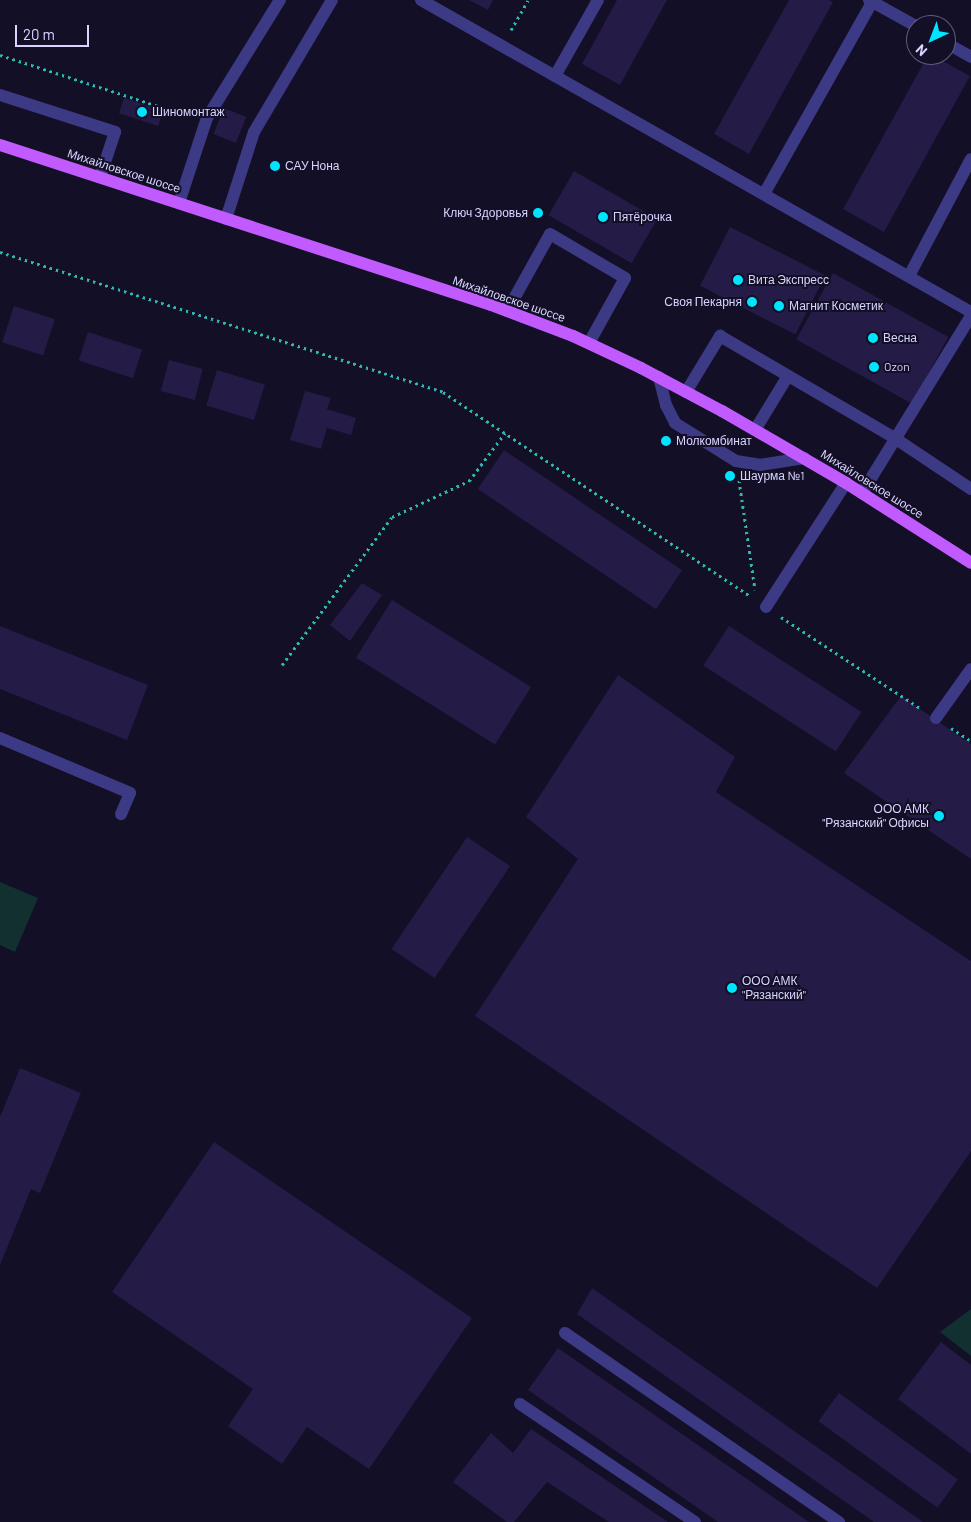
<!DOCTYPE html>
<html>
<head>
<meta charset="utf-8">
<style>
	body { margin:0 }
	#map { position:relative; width:971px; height:1522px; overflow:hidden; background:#130f26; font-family:Barlow,sans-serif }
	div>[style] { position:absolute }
	.green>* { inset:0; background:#12302f }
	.building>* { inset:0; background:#241b47; transform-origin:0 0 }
	.path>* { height:3px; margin-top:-1.5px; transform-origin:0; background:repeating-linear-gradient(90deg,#2fb8b0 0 2.5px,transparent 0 6.5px) }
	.lane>* { height:12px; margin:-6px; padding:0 6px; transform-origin:6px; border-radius:6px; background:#3d3a85 }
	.primary>* { height:12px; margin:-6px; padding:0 6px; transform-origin:6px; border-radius:6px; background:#c25bff }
	.dots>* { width:14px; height:14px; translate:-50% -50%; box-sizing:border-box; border:2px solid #130f26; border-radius:50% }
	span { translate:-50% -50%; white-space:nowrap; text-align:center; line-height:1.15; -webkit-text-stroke:4px #130f26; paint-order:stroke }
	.poi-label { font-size:12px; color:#d9d4ff }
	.left { translate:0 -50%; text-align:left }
	.right { translate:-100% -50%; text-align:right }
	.street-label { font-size:12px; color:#d9d4ff }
	.north { position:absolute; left:906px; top:15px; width:50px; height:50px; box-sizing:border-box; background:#130f26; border:1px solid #625e7d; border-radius:50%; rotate:223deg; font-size:14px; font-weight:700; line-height:20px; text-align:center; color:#d9d4ff }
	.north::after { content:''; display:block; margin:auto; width:18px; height:22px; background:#00e5ff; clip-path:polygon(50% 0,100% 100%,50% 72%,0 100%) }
	.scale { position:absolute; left:15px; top:25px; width:74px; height:22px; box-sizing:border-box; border:2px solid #d9d4ff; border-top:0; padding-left:6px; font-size:15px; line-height:18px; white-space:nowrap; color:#d9d4ff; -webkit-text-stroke:4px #130f26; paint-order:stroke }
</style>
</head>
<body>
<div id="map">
	<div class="green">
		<i style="clip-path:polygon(0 882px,38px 898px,15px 952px,0 945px)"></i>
		<i style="clip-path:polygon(971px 1309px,971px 1356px,940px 1332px)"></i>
	</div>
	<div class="building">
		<i style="clip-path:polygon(469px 0,493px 0,488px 10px)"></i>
		<i style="clip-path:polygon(617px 0,667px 0,620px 85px,582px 64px)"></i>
		<i style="clip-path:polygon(789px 0,829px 0,833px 2px,749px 154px,714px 134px)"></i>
		<i style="clip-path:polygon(928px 55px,932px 55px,970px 76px,884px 232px,843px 209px)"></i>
		<i style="left:124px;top:98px;width:41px;height:16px;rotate:18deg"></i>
		<i style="left:224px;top:108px;width:24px;height:28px;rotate:22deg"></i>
		<i style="left:574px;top:171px;width:96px;height:51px;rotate:30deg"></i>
		<i style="left:730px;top:227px;width:107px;height:66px;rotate:27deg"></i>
		<i style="left:833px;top:273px;width:132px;height:76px;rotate:29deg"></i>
		<i style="left:14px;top:306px;width:43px;height:38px;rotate:18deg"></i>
		<i style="left:88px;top:332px;width:57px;height:30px;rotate:18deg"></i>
		<i style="left:169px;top:360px;width:35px;height:32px;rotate:15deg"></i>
		<i style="left:217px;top:370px;width:50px;height:37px;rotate:17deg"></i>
		<i style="clip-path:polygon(305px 391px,331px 398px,327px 409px,356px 418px,351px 435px,327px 428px,321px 449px,290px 440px)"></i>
		<i style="left:504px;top:450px;width:215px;height:47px;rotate:34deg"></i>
		<i style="clip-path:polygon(362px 583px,382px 595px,350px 641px,330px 625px)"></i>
		<i style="left:392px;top:600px;width:164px;height:68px;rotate:32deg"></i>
		<i style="clip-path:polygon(0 626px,148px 685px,127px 740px,0 689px)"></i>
		<i style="left:729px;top:626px;width:158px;height:47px;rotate:33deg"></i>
		<i style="clip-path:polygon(618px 675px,735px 757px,716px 792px,971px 961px,971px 1151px,877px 1288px,475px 1016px,578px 859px,526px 817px)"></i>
		<i style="clip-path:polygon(901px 696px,971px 744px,971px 859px,844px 773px)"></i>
		<i style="left:467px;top:837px;width:52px;height:135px;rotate:34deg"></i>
		<i style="clip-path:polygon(20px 1068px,81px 1093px,40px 1193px,31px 1189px,0 1265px,0 1117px)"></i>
		<i style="clip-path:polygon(214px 1142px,472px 1318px,369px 1469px,307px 1427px,282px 1464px,228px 1426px,253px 1389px,112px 1292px)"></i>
		<i style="clip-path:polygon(592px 1288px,923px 1522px,874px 1522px,577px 1314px)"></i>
		<i style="clip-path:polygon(941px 1342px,971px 1365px,971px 1454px,898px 1399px)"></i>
		<i style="clip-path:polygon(558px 1348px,809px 1522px,718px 1522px,528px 1390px)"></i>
		<i style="left:839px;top:1393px;width:147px;height:35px;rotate:36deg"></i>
		<i style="clip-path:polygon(531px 1429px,668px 1522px,609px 1522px,547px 1482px,514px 1522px,507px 1522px,453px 1482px,491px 1433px,513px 1453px)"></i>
	</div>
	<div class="path">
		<i style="left:511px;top:30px;width:34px;rotate:-60deg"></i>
		<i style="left:0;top:55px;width:199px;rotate:17.9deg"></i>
		<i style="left:0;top:252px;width:465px;rotate:17.5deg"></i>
		<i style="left:443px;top:392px;width:370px;rotate:33.6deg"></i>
		<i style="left:739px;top:480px;width:111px;rotate:81.7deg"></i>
		<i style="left:781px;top:617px;width:166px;rotate:33.2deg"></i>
		<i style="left:282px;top:665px;width:184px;rotate:-53.4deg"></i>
		<i style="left:392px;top:517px;width:85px;rotate:-25.1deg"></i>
		<i style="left:469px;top:481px;width:60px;rotate:-53.1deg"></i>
		<i style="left:951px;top:728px;width:24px;rotate:33deg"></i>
	</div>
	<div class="lane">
		<i style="left:421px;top:0;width:632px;rotate:29.57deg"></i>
		<i style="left:869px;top:0;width:54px;rotate:29deg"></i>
		<i style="left:946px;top:43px;width:29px;rotate:29deg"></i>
		<i style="left:555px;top:76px;width:87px;rotate:-60.5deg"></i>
		<i style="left:0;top:95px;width:121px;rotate:17.8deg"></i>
		<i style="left:115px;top:132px;width:47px;rotate:108.4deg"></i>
		<i style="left:764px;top:194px;width:220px;rotate:-60.6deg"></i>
		<i style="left:179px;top:203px;width:89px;rotate:-71.8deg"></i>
		<i style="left:207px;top:118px;width:139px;rotate:-58.3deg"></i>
		<i style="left:226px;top:219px;width:91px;rotate:-72.2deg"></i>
		<i style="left:254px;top:132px;width:153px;rotate:-59.4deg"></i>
		<i style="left:909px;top:276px;width:132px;rotate:-62.1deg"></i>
		<i style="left:507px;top:311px;width:88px;rotate:-60.8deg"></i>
		<i style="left:550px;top:234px;width:87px;rotate:30.4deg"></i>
		<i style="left:625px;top:278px;width:74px;rotate:119deg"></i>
		<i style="left:659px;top:377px;width:29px;rotate:76deg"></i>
		<i style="left:666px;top:405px;width:20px;rotate:63deg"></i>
		<i style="left:675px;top:423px;width:72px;rotate:31.9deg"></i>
		<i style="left:736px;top:461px;width:24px;rotate:9deg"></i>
		<i style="left:760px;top:465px;width:45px;rotate:-9deg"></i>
		<i style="left:686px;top:392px;width:66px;rotate:-58.7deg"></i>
		<i style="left:720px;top:336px;width:204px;rotate:30.3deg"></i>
		<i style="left:896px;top:439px;width:90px;rotate:33.7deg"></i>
		<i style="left:755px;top:430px;width:63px;rotate:-58.6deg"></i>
		<i style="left:862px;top:493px;width:208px;rotate:-58.4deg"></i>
		<i style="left:766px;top:607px;width:148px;rotate:-57.2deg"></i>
		<i style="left:936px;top:718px;width:60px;rotate:-54.5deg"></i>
		<i style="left:0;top:738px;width:141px;rotate:22.9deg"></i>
		<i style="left:130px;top:793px;width:23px;rotate:113deg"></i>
		<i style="left:565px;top:1333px;width:333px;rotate:34.6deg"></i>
		<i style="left:520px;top:1404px;width:211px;rotate:34deg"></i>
	</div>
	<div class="primary">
		<i style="left:0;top:145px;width:516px;rotate:18.05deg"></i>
		<i style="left:491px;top:305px;width:88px;rotate:20.7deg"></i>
		<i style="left:573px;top:336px;width:75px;rotate:25.2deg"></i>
		<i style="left:641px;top:368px;width:92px;rotate:28deg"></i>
		<i style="left:722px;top:411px;width:143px;rotate:30.1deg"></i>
		<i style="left:846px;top:483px;width:148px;rotate:32.6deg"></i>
	</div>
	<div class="dots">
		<i style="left:142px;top:112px;background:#00e5ff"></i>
		<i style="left:275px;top:166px;background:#00e5ff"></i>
		<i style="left:538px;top:213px;background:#00e5ff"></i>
		<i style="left:603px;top:217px;background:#00e5ff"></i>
		<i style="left:738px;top:280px;background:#00e5ff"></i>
		<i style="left:752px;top:302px;background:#00e5ff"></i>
		<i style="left:779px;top:306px;background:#00e5ff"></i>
		<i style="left:873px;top:338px;background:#00e5ff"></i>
		<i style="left:874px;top:367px;background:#00e5ff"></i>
		<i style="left:666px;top:441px;background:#00e5ff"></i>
		<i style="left:730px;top:476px;background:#00e5ff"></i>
		<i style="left:939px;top:816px;background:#00e5ff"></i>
		<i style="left:732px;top:988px;background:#00e5ff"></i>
	</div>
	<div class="poi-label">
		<span class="left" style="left:152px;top:112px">Шиномонтаж</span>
		<span class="left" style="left:285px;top:166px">САУ Нона</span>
		<span class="right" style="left:528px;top:213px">Ключ Здоровья</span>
		<span class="left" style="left:613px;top:217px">Пятёрочка</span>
		<span class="left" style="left:748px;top:280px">Вита Экспресс</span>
		<span class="right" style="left:742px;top:302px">Своя Пекарня</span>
		<span class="left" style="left:789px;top:306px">Магнит Косметик</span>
		<span class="left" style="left:883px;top:338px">Весна</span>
		<span class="left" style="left:884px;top:367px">Ozon</span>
		<span class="left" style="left:676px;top:441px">Молкомбинат</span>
		<span class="left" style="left:740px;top:476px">Шаурма №1</span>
		<span class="right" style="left:929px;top:816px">ООО АМК<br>"Рязанский" Офисы</span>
		<span class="left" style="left:742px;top:988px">ООО АМК<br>"Рязанский"</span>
	</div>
	<div class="street-label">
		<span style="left:124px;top:171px;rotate:18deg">Михайловское шоссе</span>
		<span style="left:509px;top:299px;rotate:19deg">Михайловское шоссе</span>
		<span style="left:872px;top:484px;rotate:32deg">Михайловское шоссе</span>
	</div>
	<div class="north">N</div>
	<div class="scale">20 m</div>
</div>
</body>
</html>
